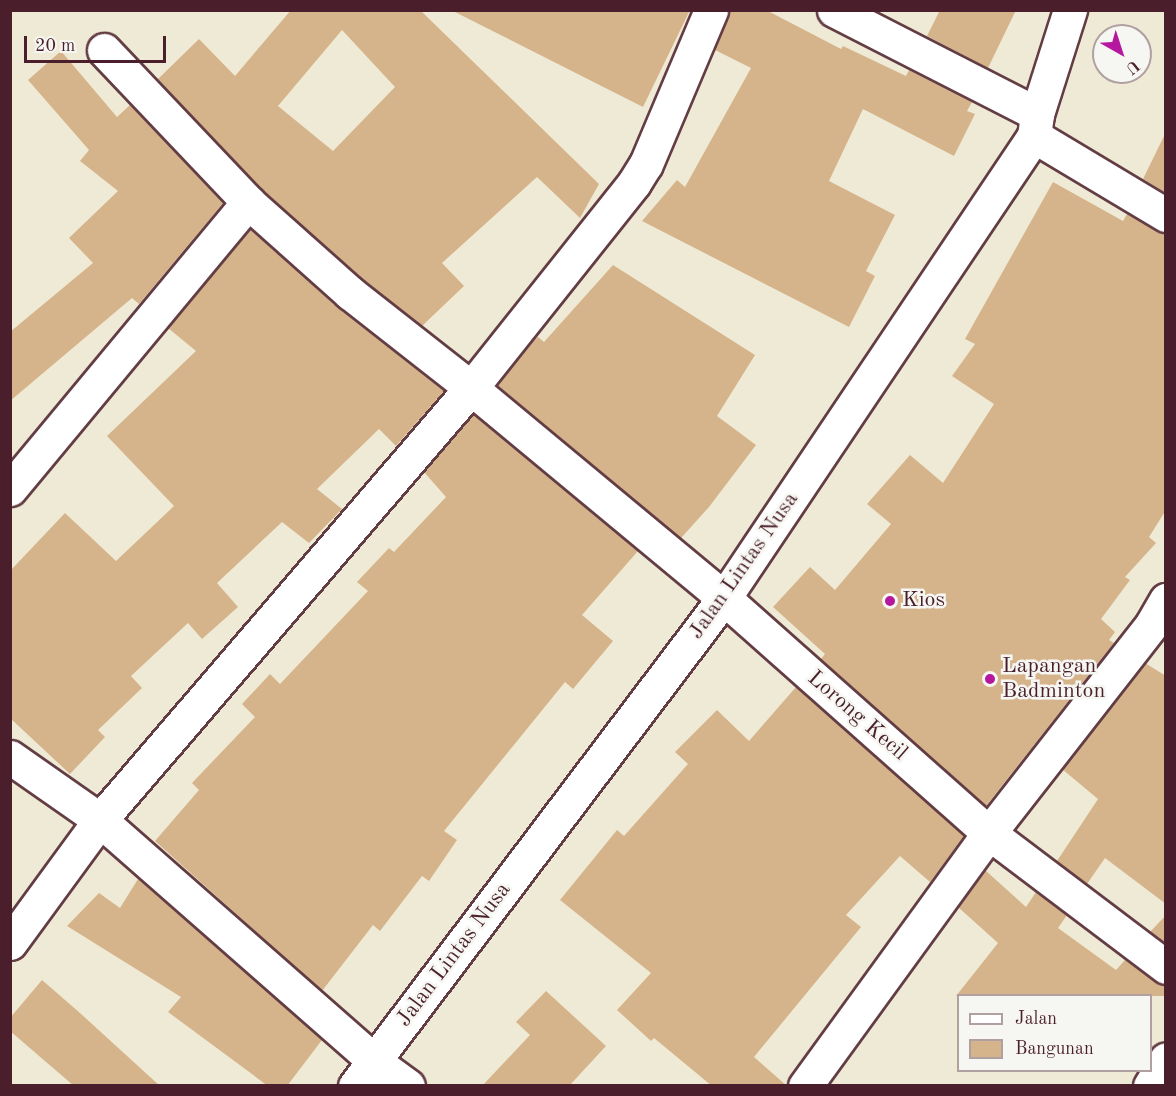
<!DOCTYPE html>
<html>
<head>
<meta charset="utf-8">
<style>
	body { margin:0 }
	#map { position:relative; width:1176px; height:1096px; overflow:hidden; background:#efead5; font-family:"Old Standard TT",serif }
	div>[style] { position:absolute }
	.building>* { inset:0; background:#d6b48b }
	.roads { filter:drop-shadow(2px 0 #633d44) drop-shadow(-2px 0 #633d44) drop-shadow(0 2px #633d44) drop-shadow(0 -2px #633d44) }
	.minor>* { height:33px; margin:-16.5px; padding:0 16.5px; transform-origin:16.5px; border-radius:16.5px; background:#fff }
	.tertiary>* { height:33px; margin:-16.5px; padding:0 16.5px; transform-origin:16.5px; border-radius:16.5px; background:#fff }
	.secondary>* { height:33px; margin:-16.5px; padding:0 16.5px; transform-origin:16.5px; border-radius:16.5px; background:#fff }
	.trunk>* { height:33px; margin:-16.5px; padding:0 16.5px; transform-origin:16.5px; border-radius:16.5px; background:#fff }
	.dots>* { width:16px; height:16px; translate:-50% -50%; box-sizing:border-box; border:3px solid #f6f6f2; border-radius:50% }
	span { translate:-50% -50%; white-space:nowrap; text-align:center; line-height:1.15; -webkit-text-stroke:5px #f6f6f2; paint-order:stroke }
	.street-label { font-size:22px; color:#4a1f2b }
	.poi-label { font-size:22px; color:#4a1f2b }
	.left { translate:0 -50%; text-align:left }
	.frame { position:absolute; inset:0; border:12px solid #4a1f2b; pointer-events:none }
	.legend { position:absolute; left:957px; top:994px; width:195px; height:78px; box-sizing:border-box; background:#f6f6f2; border:2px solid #b1a0a2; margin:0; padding:8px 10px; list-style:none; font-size:18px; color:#4a1f2b }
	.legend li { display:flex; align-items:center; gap:12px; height:30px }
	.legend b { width:30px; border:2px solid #b1a0a2 }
	.north { position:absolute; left:1092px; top:24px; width:60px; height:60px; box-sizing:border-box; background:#f6f6f2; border:2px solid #b1a0a2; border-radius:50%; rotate:141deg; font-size:16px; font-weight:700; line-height:24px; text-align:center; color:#4a1f2b }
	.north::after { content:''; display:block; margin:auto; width:21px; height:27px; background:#b5179e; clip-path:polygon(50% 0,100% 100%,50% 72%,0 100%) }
	.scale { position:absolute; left:24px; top:36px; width:142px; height:27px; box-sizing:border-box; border:3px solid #4a1f2b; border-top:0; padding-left:8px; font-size:18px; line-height:21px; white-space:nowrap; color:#4a1f2b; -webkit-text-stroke:4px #f6f6f2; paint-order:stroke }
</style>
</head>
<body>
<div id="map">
	<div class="building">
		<i style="clip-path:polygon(evenodd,291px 10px,420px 10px,599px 184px,580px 218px,537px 177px,442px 263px,464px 286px,422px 326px,362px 279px,261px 189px,158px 79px,199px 39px,235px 76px,291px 10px,342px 30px,395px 87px,333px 151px,278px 106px,342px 30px)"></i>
		<i style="clip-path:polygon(451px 10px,690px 10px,643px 107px)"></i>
		<i style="clip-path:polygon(729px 10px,766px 10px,841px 49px,843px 46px,906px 76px,909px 70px,972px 102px,967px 111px,975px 114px,954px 156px,863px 109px,829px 181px,895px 215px,866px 271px,875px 276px,849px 327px,642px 221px,677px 180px,685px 187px,751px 68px,715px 50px)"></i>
		<i style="clip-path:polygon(940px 10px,1016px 10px,988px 68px,927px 36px)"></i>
		<i style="clip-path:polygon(61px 51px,117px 117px,130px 105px,223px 203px,139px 304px,132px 298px,10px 401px,10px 332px,93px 263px,69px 238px,118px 191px,80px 161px,89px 150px,28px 80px)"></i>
		<i style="clip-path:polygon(1166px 132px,1166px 193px,1143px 179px)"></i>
		<i style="clip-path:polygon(1053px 182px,1123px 221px,1127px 214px,1166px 234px,1166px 510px,1149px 537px,1156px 543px,1125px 577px,1130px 580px,1101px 619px,1115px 632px,1109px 640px,1114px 643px,986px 806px,821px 659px,825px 654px,773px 607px,810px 567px,835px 590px,891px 524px,867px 504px,910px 455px,943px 483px,994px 404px,952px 376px,975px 344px,965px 339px)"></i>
		<i style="clip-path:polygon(250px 229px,338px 308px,444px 391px,396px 446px,379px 429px,317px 489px,342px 509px,309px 543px,282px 522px,217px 583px,238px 607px,202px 639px,188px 623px,131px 676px,142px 688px,98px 730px,105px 737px,70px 774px,10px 718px,10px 571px,65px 513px,116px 561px,174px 506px,107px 436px,196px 351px,168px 328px)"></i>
		<i style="clip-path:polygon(613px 265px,755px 355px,717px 416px,756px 445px,709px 507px,681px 538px,497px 385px,529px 345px,538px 337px,544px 342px)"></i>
		<i style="clip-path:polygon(473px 414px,638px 551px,582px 615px,613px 641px,573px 689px,565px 682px,444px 831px,457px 840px,429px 881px,422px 876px,380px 931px,373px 925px,322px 991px,155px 841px,199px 790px,192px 783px,255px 717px,242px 704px,270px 674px,280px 684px,368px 591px,357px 582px,389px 548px,394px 552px,446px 497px,424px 472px)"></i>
		<i style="clip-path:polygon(1145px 663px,1166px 676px,1166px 904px,1105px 858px,1087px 884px,1057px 861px,1098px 799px,1062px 769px)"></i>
		<i style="clip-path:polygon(796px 687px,964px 836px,930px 882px,900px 856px,846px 915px,861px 927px,754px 1057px,787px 1086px,712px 1086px,654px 1038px,651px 1041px,617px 1010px,651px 973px,560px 900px,617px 830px,624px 836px,688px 764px,675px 752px,717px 710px,749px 741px)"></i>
		<i style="clip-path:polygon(985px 870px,1026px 907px,1036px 892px,1067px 915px,1058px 928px,1116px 970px,1125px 960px,1155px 982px,1166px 985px,1166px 996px,956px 996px,998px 943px,958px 907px)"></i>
		<i style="clip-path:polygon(138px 879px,322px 1040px,287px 1086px,268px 1086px,168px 1012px,181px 997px,67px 926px,99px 893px,120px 908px)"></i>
		<i style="clip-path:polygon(1166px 915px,1166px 943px,1150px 932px)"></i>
		<i style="clip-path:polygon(42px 980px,80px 1013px,160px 1086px,74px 1086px,10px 1031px,10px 1018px)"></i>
		<i style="clip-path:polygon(546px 991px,606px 1046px,569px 1086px,482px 1086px,530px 1035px,516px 1022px)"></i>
	</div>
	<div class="roads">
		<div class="minor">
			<i style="left:104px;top:50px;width:209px;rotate:46.5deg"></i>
			<i style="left:248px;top:202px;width:137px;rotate:41.7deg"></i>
			<i style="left:350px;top:293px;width:154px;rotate:38.1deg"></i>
			<i style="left:471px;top:388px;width:329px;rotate:39.7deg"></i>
			<i style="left:724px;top:598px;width:354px;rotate:41.6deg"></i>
			<i style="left:989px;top:833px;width:222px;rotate:37.1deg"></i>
			<i style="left:1034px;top:136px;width:154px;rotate:30.9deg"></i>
			<i style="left:10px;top:489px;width:373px;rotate:-50.3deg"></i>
			<i style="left:10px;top:757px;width:110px;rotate:35deg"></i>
			<i style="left:100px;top:820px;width:365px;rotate:41.3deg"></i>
			<i style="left:374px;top:1061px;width:42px;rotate:36.3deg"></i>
			<i style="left:10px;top:943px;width:152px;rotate:-53.8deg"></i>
			<i style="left:100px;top:820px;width:569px;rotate:-49.34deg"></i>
			<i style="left:471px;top:388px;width:262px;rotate:-51.5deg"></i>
			<i style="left:634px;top:183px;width:22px;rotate:-58deg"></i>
			<i style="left:646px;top:164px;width:167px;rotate:-67.1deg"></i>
			<i style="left:805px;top:1086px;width:313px;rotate:-54deg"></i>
			<i style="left:989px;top:833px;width:265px;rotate:-52deg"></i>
			<i style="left:1152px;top:624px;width:28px;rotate:-60deg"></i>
		</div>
		<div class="tertiary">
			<i style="left:1150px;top:1086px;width:31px;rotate:-59deg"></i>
		</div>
		<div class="secondary">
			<i style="left:834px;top:10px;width:228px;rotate:27.1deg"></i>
		</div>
		<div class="trunk">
			<i style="left:355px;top:1086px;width:612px;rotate:-52.91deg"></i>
			<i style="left:724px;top:598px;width:556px;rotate:-56.14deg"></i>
			<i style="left:1034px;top:136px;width:22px;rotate:-82deg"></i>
			<i style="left:1037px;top:114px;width:109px;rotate:-72.4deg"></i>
		</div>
	</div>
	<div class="dots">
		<i style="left:890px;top:601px;background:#b5179e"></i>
		<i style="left:990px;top:679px;background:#b5179e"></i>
	</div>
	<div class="street-label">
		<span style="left:744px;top:566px;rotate:-55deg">Jalan Lintas Nusa</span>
		<span style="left:857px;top:716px;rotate:41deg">Lorong Kecil</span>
		<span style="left:454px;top:955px;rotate:-53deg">Jalan Lintas Nusa</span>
	</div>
	<div class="poi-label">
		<span class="left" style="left:902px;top:601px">Kios</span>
		<span class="left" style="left:1002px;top:679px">Lapangan<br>Badminton</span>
	</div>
	<div class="frame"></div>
	<ul class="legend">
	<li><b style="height:8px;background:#fff"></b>Jalan</li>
	<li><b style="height:16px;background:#d6b48b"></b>Bangunan</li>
	</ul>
	<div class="north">U</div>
	<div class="scale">20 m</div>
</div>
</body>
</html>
